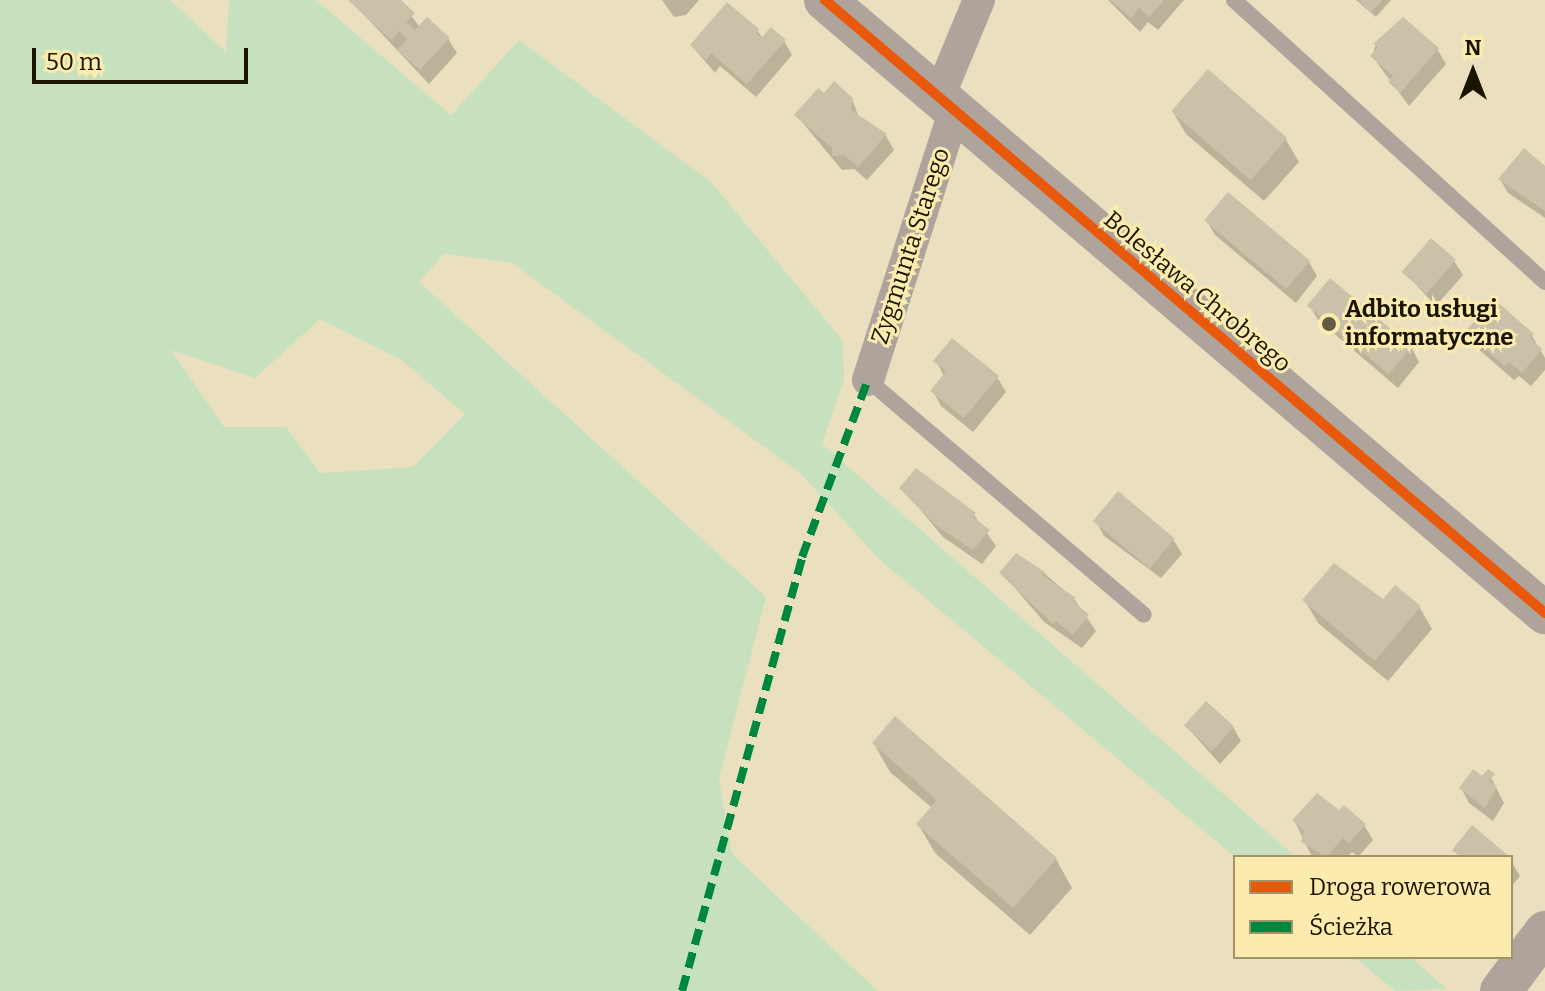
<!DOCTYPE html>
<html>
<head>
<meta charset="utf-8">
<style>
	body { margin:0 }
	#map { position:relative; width:1545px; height:991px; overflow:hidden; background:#eae0c0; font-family:Bitter,serif }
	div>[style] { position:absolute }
	.green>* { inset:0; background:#c7e1be }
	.shadow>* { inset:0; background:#0003 }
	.building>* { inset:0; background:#c9c2a8; transform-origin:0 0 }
	.service>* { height:16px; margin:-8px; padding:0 8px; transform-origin:8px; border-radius:8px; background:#aea49b }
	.minor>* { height:32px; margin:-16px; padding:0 16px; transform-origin:16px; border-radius:16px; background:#aea49b }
	.tertiary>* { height:42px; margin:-21px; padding:0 21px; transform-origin:21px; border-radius:21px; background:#aea49b }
	.quiet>* { height:8px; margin-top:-4px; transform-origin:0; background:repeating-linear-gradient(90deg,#00873e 0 16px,transparent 0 24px) }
	.cycleway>* { height:10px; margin:-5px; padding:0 5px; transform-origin:5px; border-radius:5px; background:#e8590c }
	.dots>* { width:22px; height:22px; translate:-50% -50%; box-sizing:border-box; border:4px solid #fbebae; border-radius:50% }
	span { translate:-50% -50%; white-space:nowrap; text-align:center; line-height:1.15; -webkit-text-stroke:6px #fbebae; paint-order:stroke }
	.street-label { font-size:24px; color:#1b1500 }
	.poi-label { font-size:24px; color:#1b1500; font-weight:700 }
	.left { translate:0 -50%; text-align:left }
	.legend { position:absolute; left:1233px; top:855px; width:280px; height:104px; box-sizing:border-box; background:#fbebae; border:2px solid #a19568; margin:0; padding:10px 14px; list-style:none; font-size:24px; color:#1b1500 }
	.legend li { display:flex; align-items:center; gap:16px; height:40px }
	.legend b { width:40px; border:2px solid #a19568 }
	.north { position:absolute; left:1433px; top:32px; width:80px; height:80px; -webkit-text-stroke:6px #fbebae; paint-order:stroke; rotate:0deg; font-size:22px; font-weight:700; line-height:32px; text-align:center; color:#1b1500 }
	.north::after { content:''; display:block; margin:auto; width:28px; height:36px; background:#1b1500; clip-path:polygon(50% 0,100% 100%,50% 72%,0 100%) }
	.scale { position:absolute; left:32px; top:48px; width:216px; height:36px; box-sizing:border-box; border:4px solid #1b1500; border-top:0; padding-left:10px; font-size:24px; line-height:28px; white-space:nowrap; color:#1b1500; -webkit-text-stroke:6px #fbebae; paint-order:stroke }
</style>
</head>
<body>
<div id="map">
	<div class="green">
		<i style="clip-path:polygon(evenodd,0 0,170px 0,226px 52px,229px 0,316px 0,451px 115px,519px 40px,711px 182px,843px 341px,844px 380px,822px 444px,1296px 857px,1235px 857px,880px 560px,800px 473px,512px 263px,444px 254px,419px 282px,766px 597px,719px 779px,732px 854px,878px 991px,0 991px,0 0,320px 319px,400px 359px,465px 414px,413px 467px,320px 473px,286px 427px,224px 427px,171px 350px,255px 378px,320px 319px)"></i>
		<i style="clip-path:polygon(1354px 957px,1410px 957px,1447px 989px,1395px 991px)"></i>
	</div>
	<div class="shadow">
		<i style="clip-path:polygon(350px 0,398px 0,420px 27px,448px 39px,457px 53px,429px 84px)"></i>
		<i style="clip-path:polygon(662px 0,699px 0,686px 15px,674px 17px)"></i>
		<i style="clip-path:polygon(1108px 0,1184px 0,1158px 30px,1148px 22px,1140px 32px)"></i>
		<i style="clip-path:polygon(1356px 0,1391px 0,1376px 17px)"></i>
		<i style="clip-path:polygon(757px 30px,763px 39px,784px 41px,792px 55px,756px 97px,720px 66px,715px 73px,692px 46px)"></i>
		<i style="clip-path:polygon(1376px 44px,1437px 49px,1446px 64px,1409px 106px,1372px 56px)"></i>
		<i style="clip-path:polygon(1208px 72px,1286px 140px,1299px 162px,1264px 201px,1186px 134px,1173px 112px)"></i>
		<i style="clip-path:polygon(824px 96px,852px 99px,860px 120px,886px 136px,894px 150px,867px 180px,854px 169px,842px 170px,797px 116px)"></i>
		<i style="clip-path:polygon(1545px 173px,1545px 218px,1508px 193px,1500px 179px)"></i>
		<i style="clip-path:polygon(1207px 221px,1309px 262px,1317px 276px,1296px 303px,1215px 235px)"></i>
		<i style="clip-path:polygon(1454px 261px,1463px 275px,1436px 306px,1404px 272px)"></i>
		<i style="clip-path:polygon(1310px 306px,1411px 347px,1419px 362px,1398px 388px,1318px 320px)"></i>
		<i style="clip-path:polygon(1468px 332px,1532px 336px,1545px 358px,1545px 370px,1531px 386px,1519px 376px,1514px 380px,1476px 347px)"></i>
		<i style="clip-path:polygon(936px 361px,997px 377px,1006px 392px,973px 432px,941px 406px,933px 391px,944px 376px)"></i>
		<i style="clip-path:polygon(902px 488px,974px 515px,996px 546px,982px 564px,943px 537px)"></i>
		<i style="clip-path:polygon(1096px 521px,1173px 539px,1182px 554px,1161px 578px,1104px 536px)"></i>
		<i style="clip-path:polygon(1002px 573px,1044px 573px,1074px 599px,1096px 631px,1082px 648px,1044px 622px)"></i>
		<i style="clip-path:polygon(1395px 588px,1420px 608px,1432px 629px,1388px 681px,1318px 623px,1305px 601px,1384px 602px)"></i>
		<i style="clip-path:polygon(1186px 726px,1233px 727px,1241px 741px,1220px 764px)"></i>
		<i style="clip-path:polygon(874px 744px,1056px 859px,1072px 888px,1030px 935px,935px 853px,918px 824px,932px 808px,890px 772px)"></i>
		<i style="clip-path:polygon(1488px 772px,1504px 803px,1493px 821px,1469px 803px,1461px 788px)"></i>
		<i style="clip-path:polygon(1339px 813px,1364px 825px,1373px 840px,1358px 857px,1352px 852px,1347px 857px,1312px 857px,1294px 820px)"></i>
		<i style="clip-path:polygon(1511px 861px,1520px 876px,1511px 887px)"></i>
	</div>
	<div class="building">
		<i style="clip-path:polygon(348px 0,401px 0,415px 13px,406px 22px,415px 30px,427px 17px,450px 38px,420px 70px,397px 50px,407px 39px,399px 31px,391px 40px)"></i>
		<i style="clip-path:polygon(1110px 0,1164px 0,1149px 17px,1139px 8px,1131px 18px)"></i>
		<i style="clip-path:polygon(1358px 0,1382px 0,1371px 12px)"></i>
		<i style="clip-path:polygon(727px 2px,759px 29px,756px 33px,761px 38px,771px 27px,786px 40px,747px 84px,711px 53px,706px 60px,690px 45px)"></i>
		<i style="clip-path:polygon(1403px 17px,1439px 48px,1400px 93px,1388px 82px,1393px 76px,1370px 56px,1378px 47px,1373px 44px)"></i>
		<i style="left:1208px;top:69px;width:105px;height:56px;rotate:41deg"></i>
		<i style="clip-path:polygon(834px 81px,853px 98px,851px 110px,887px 134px,858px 167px,844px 155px,832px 156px,832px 148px,794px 115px,818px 88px,824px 93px)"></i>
		<i style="clip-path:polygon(1524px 148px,1545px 166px,1545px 211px,1498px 179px)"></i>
		<i style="left:1228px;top:192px;width:107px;height:37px;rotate:40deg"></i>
		<i style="left:1431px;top:238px;width:33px;height:45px;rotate:41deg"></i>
		<i style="left:1330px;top:278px;width:107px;height:36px;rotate:40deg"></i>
		<i style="clip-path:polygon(1494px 299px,1534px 334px,1530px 338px,1542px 349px,1522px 373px,1509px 362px,1505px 366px,1465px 332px)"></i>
		<i style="clip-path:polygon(952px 338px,999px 376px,964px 418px,930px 391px,946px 371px,933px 361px)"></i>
		<i style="clip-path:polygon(916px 468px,976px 513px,973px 517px,990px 530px,973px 550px,933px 523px,899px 488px)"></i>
		<i style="left:1118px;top:491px;width:74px;height:39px;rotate:40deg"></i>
		<i style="clip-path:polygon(1016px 553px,1045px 572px,1042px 575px,1076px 598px,1073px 601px,1089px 615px,1073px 635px,1056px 621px,1053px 624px,999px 573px)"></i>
		<i style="clip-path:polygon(1334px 563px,1383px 599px,1395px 585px,1421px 606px,1375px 661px,1302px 600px)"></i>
		<i style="left:1206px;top:701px;width:38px;height:33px;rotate:42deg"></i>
		<i style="clip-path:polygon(895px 716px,1057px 858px,1013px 908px,916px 824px,937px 800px,872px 743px)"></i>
		<i style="clip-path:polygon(1473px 769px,1482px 776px,1488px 769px,1495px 774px,1489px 781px,1497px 787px,1485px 808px,1459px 788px)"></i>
		<i style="clip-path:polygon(1317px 793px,1339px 810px,1344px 805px,1366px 824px,1349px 843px,1343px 838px,1326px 857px,1301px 842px,1304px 831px,1292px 820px)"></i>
		<i style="clip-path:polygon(1472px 825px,1510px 857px,1460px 857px,1452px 850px)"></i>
	</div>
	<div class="service">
		<i style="left:1234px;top:0;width:420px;rotate:42.2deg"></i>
		<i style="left:868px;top:380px;width:362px;rotate:40.4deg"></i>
	</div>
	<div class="minor">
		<i style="left:938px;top:99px;width:107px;rotate:-67.5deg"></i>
		<i style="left:868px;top:380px;width:281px;rotate:-72.2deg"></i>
	</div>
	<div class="tertiary">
		<i style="left:825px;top:0;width:946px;rotate:40.41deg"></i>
		<i style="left:1501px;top:991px;width:74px;rotate:-53.3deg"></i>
	</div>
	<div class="quiet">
		<i style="left:682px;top:991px;width:450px;rotate:-74.5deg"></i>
		<i style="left:802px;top:557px;width:189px;rotate:-69.6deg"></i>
	</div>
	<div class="cycleway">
		<i style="left:825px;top:0;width:946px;rotate:40.41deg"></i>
	</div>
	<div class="dots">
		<i style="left:1329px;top:324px;background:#635c43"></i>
	</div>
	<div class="street-label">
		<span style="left:911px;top:246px;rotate:-72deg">Zygmunta Starego</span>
		<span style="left:1197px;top:292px;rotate:40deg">Bolesława Chrobrego</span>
	</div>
	<div class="poi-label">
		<span class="left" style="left:1345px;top:324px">Adbito usługi<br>informatyczne</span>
	</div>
	<ul class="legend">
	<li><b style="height:10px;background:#e8590c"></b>Droga rowerowa</li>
	<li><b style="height:10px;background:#00873e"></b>Ścieżka</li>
	</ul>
	<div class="north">N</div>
	<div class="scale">50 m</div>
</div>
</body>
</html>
